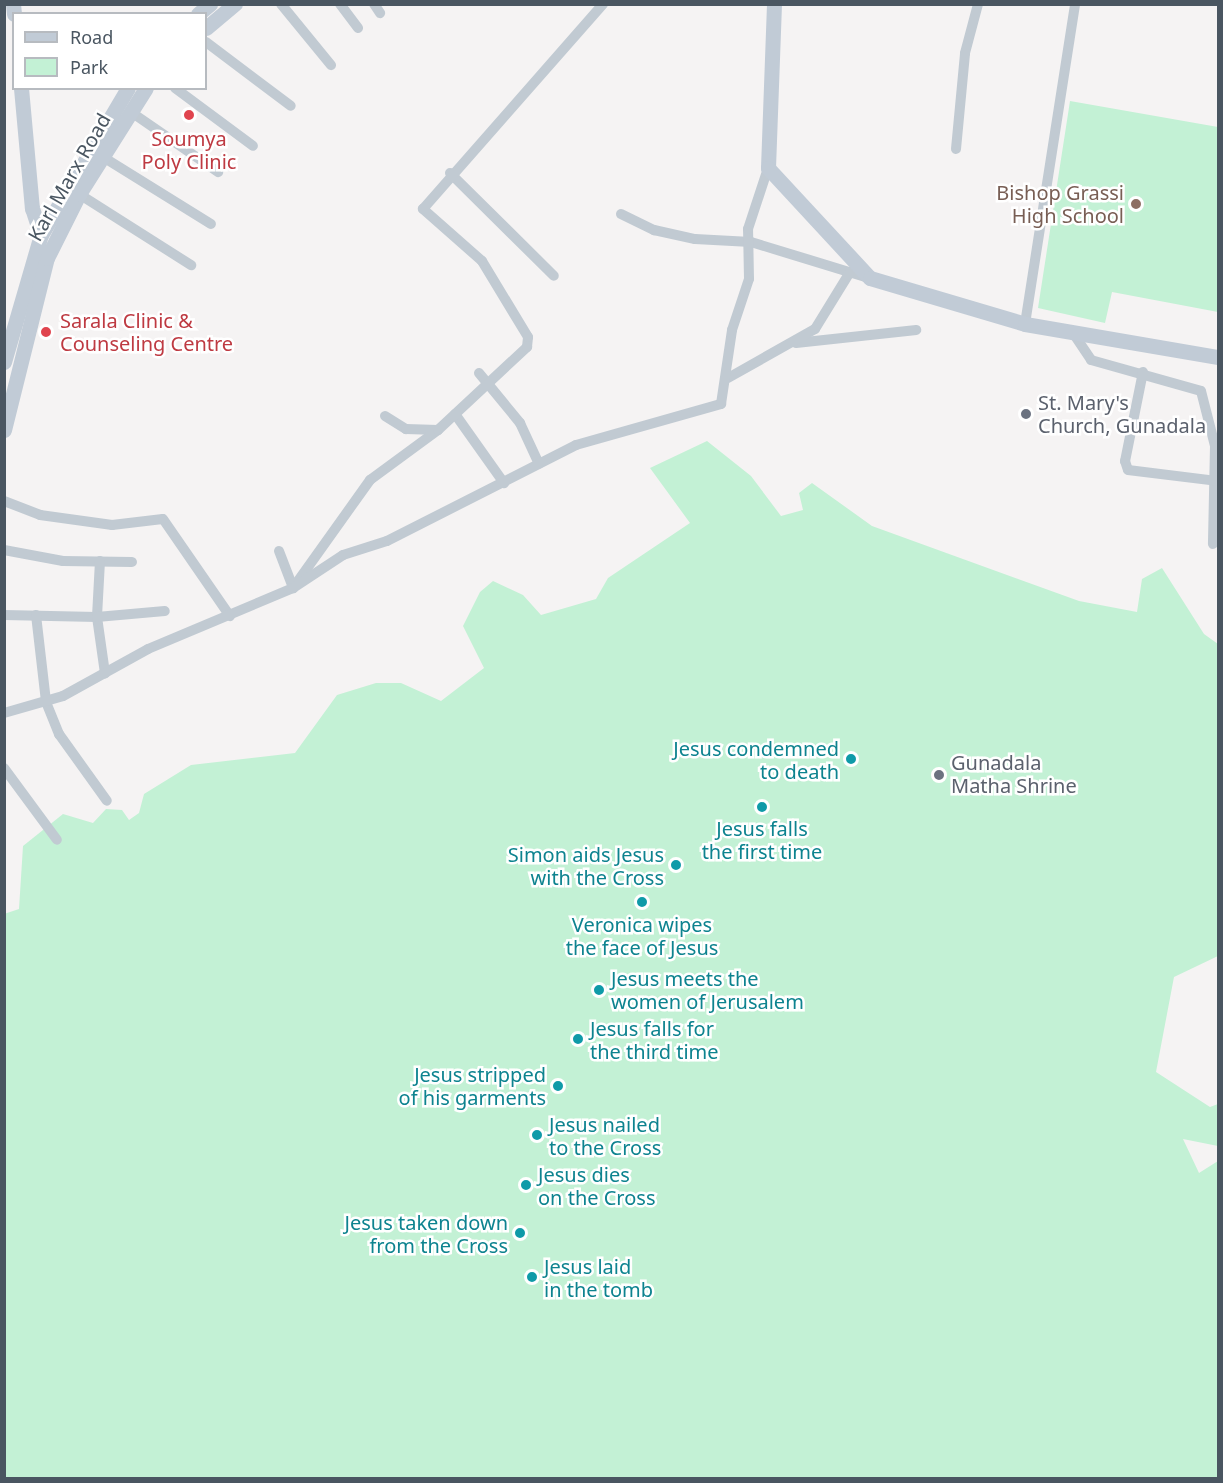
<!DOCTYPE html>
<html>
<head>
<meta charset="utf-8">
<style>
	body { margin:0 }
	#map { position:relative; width:1223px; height:1483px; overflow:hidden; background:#f5f3f3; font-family:"Noto Sans",sans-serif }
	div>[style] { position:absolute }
	.green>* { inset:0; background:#c3f1d5 }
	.street>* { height:10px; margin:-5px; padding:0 5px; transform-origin:5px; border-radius:5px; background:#c1cad2 }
	.secondary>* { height:15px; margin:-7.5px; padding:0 7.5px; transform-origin:7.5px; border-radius:7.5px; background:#c1cbd6 }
	.dots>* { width:16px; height:16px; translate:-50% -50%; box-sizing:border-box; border:3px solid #fff; border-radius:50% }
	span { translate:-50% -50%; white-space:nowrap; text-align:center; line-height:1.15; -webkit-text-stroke:5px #fff; paint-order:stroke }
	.health-label { font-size:20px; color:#be3a42 }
	.left { translate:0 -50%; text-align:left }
	.street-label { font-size:20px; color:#4a5661 }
	.education-label { font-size:20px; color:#785e54 }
	.right { translate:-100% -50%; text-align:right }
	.worship-label { font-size:20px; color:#5b616d }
	.culture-label { font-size:20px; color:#0d838f }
	.frame { position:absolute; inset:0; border:6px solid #4a5661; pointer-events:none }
	.legend { position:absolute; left:12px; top:12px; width:195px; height:78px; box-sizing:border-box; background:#fff; border:2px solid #b7bbc0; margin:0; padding:8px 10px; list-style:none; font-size:18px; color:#4a5661 }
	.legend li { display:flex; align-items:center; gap:12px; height:30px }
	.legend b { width:30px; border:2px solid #b7bbc0 }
</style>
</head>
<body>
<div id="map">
	<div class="green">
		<i style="clip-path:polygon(1070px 101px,1218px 127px,1218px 312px,1112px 292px,1105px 323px,1038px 308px)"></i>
		<i style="clip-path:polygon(707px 441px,751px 476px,781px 516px,803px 510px,799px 493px,812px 483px,872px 526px,1079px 601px,1137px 612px,1142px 579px,1162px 568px,1204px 634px,1218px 644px,1218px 956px,1174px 977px,1156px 1072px,1210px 1107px,1218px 1104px,1218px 1146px,1183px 1139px,1199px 1173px,1218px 1161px,1218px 1478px,5px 1478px,4px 914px,19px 909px,23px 846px,63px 814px,93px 823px,106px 809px,122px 810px,129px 820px,139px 813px,144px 794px,191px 765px,295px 753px,337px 695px,376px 683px,401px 683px,441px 701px,484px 668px,463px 626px,480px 592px,493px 581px,523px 595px,541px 615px,596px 599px,608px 578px,690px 523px,650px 468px)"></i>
	</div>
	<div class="street">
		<i style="left:281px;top:4px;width:79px;rotate:50.7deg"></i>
		<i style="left:340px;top:4px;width:30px;rotate:53deg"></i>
		<i style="left:374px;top:4px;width:11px;rotate:56deg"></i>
		<i style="left:206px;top:42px;width:106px;rotate:37deg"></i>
		<i style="left:175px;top:88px;width:97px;rotate:36.6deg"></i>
		<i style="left:131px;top:112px;width:106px;rotate:34.6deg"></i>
		<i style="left:956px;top:149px;width:96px;rotate:-84.6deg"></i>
		<i style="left:965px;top:53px;width:51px;rotate:-75.1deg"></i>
		<i style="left:103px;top:157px;width:127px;rotate:31.8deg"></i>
		<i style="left:450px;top:173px;width:146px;rotate:44.7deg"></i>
		<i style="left:79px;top:194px;width:133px;rotate:32.4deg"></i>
		<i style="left:621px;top:214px;width:37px;rotate:26deg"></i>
		<i style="left:654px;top:230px;width:42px;rotate:12.4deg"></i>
		<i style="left:695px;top:239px;width:56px;rotate:3.1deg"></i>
		<i style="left:751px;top:242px;width:123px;rotate:17deg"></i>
		<i style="left:1025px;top:324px;width:324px;rotate:-81.1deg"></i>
		<i style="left:1071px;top:330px;width:36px;rotate:56deg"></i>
		<i style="left:1091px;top:360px;width:114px;rotate:15.7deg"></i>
		<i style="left:1201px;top:391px;width:57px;rotate:75.7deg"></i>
		<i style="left:1215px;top:446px;width:98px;rotate:91.2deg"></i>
		<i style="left:796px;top:343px;width:121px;rotate:-6.2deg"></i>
		<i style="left:1143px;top:372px;width:91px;rotate:101.4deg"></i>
		<i style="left:1125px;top:461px;width:9px;rotate:72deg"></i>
		<i style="left:1128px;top:470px;width:91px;rotate:7deg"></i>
		<i style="left:479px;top:373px;width:65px;rotate:50.6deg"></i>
		<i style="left:520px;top:423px;width:45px;rotate:65.1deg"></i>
		<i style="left:728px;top:378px;width:100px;rotate:-29.4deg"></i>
		<i style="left:815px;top:329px;width:67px;rotate:-58.4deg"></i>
		<i style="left:455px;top:414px;width:85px;rotate:54.6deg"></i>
		<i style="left:385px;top:416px;width:25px;rotate:32deg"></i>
		<i style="left:406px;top:429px;width:32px;rotate:2deg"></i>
		<i style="left:4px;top:501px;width:39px;rotate:21deg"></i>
		<i style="left:40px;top:515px;width:73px;rotate:7.9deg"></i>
		<i style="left:112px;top:525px;width:51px;rotate:-6.7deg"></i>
		<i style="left:163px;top:519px;width:118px;rotate:55.4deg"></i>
		<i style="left:4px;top:550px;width:60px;rotate:10.6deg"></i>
		<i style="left:63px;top:561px;width:69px;rotate:0.8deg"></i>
		<i style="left:279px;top:551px;width:40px;rotate:69deg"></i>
		<i style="left:293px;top:588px;width:133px;rotate:-54.5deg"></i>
		<i style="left:370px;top:480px;width:84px;rotate:-36.3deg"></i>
		<i style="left:438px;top:430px;width:122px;rotate:-43deg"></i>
		<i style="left:527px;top:347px;width:10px;rotate:-84deg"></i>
		<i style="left:528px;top:337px;width:89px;rotate:-121.2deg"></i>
		<i style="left:482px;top:261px;width:79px;rotate:-138.6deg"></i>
		<i style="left:423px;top:209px;width:273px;rotate:-48.7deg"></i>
		<i style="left:100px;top:561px;width:56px;rotate:93.1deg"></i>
		<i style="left:97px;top:617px;width:57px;rotate:81.9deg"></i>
		<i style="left:4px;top:615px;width:93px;rotate:1.2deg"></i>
		<i style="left:97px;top:617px;width:68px;rotate:-5deg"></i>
		<i style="left:36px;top:615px;width:88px;rotate:83.4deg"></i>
		<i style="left:46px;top:702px;width:35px;rotate:68deg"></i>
		<i style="left:59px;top:734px;width:82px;rotate:54.4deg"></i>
		<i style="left:4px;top:713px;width:61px;rotate:-16.1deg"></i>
		<i style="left:63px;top:696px;width:97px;rotate:-28.9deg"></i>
		<i style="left:148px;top:649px;width:157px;rotate:-22.8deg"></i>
		<i style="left:293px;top:588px;width:60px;rotate:-33.4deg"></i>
		<i style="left:343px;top:555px;width:46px;rotate:-17.7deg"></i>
		<i style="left:387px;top:541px;width:212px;rotate:-26.9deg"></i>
		<i style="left:576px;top:445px;width:151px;rotate:-15.8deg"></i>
		<i style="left:721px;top:404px;width:75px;rotate:-81.5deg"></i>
		<i style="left:732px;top:330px;width:54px;rotate:-71.6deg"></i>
		<i style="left:749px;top:279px;width:50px;rotate:-91.1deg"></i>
		<i style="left:748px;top:229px;width:64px;rotate:-71.8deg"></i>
		<i style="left:4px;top:768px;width:89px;rotate:53.6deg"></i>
	</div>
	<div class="secondary">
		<i style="left:13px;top:4px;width:10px;rotate:84deg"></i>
		<i style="left:774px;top:4px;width:164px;rotate:92.1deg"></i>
		<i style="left:768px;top:168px;width:150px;rotate:47.2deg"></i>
		<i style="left:870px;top:278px;width:162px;rotate:16.5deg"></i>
		<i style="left:1025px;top:324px;width:196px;rotate:9.7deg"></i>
		<i style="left:198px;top:14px;width:16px;rotate:-40deg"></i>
		<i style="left:206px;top:28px;width:38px;rotate:-40deg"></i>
		<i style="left:21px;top:88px;width:121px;rotate:84.8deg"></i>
		<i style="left:32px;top:208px;width:28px;rotate:72deg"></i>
		<i style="left:4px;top:362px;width:132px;rotate:-73.8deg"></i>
		<i style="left:41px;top:235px;width:171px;rotate:-59.4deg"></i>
		<i style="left:4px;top:430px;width:177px;rotate:-76deg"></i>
		<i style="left:47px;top:258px;width:72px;rotate:-63.4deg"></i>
		<i style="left:79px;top:194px;width:125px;rotate:-57.7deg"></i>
	</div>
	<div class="dots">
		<i style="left:189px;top:115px;background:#e0444e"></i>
		<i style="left:1136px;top:204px;background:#8d6e63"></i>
		<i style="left:46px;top:332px;background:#e0444e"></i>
		<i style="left:1026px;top:414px;background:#6b7280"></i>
		<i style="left:851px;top:759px;background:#0f9aa8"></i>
		<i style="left:939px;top:775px;background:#6b7280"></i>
		<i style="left:762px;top:807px;background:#0f9aa8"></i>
		<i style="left:676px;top:865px;background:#0f9aa8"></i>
		<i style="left:642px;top:902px;background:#0f9aa8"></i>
		<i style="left:599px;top:990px;background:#0f9aa8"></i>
		<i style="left:578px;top:1039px;background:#0f9aa8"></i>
		<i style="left:558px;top:1086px;background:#0f9aa8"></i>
		<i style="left:537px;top:1135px;background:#0f9aa8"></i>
		<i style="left:526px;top:1185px;background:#0f9aa8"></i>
		<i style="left:520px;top:1233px;background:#0f9aa8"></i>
		<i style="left:532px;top:1277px;background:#0f9aa8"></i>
	</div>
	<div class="health-label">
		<span style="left:189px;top:150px">Soumya<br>Poly Clinic</span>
		<span class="left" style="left:60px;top:332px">Sarala Clinic &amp;<br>Counseling Centre</span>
	</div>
	<div class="street-label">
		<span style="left:69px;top:177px;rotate:-60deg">Karl Marx Road</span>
	</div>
	<div class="education-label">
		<span class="right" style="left:1124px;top:204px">Bishop Grassi<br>High School</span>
	</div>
	<div class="worship-label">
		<span class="left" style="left:1038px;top:414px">St. Mary's<br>Church, Gunadala</span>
		<span class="left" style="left:951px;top:774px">Gunadala<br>Matha Shrine</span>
	</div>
	<div class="culture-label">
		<span class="right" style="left:839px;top:760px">Jesus condemned<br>to death</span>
		<span style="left:762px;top:840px">Jesus falls<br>the first time</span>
		<span class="right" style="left:664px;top:866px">Simon aids Jesus<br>with the Cross</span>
		<span style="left:642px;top:936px">Veronica wipes<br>the face of Jesus</span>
		<span class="left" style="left:611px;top:990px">Jesus meets the<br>women of Jerusalem</span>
		<span class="left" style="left:590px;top:1040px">Jesus falls for<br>the third time</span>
		<span class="right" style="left:546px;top:1086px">Jesus stripped<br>of his garments</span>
		<span class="left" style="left:549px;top:1136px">Jesus nailed<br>to the Cross</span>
		<span class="left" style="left:538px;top:1186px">Jesus dies<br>on the Cross</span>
		<span class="right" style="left:508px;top:1234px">Jesus taken down<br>from the Cross</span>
		<span class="left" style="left:544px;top:1278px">Jesus laid<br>in the tomb</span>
	</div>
	<div class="frame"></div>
	<ul class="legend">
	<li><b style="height:8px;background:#c1cbd6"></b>Road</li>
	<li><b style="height:16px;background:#c3f1d5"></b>Park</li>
	</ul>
</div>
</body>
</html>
